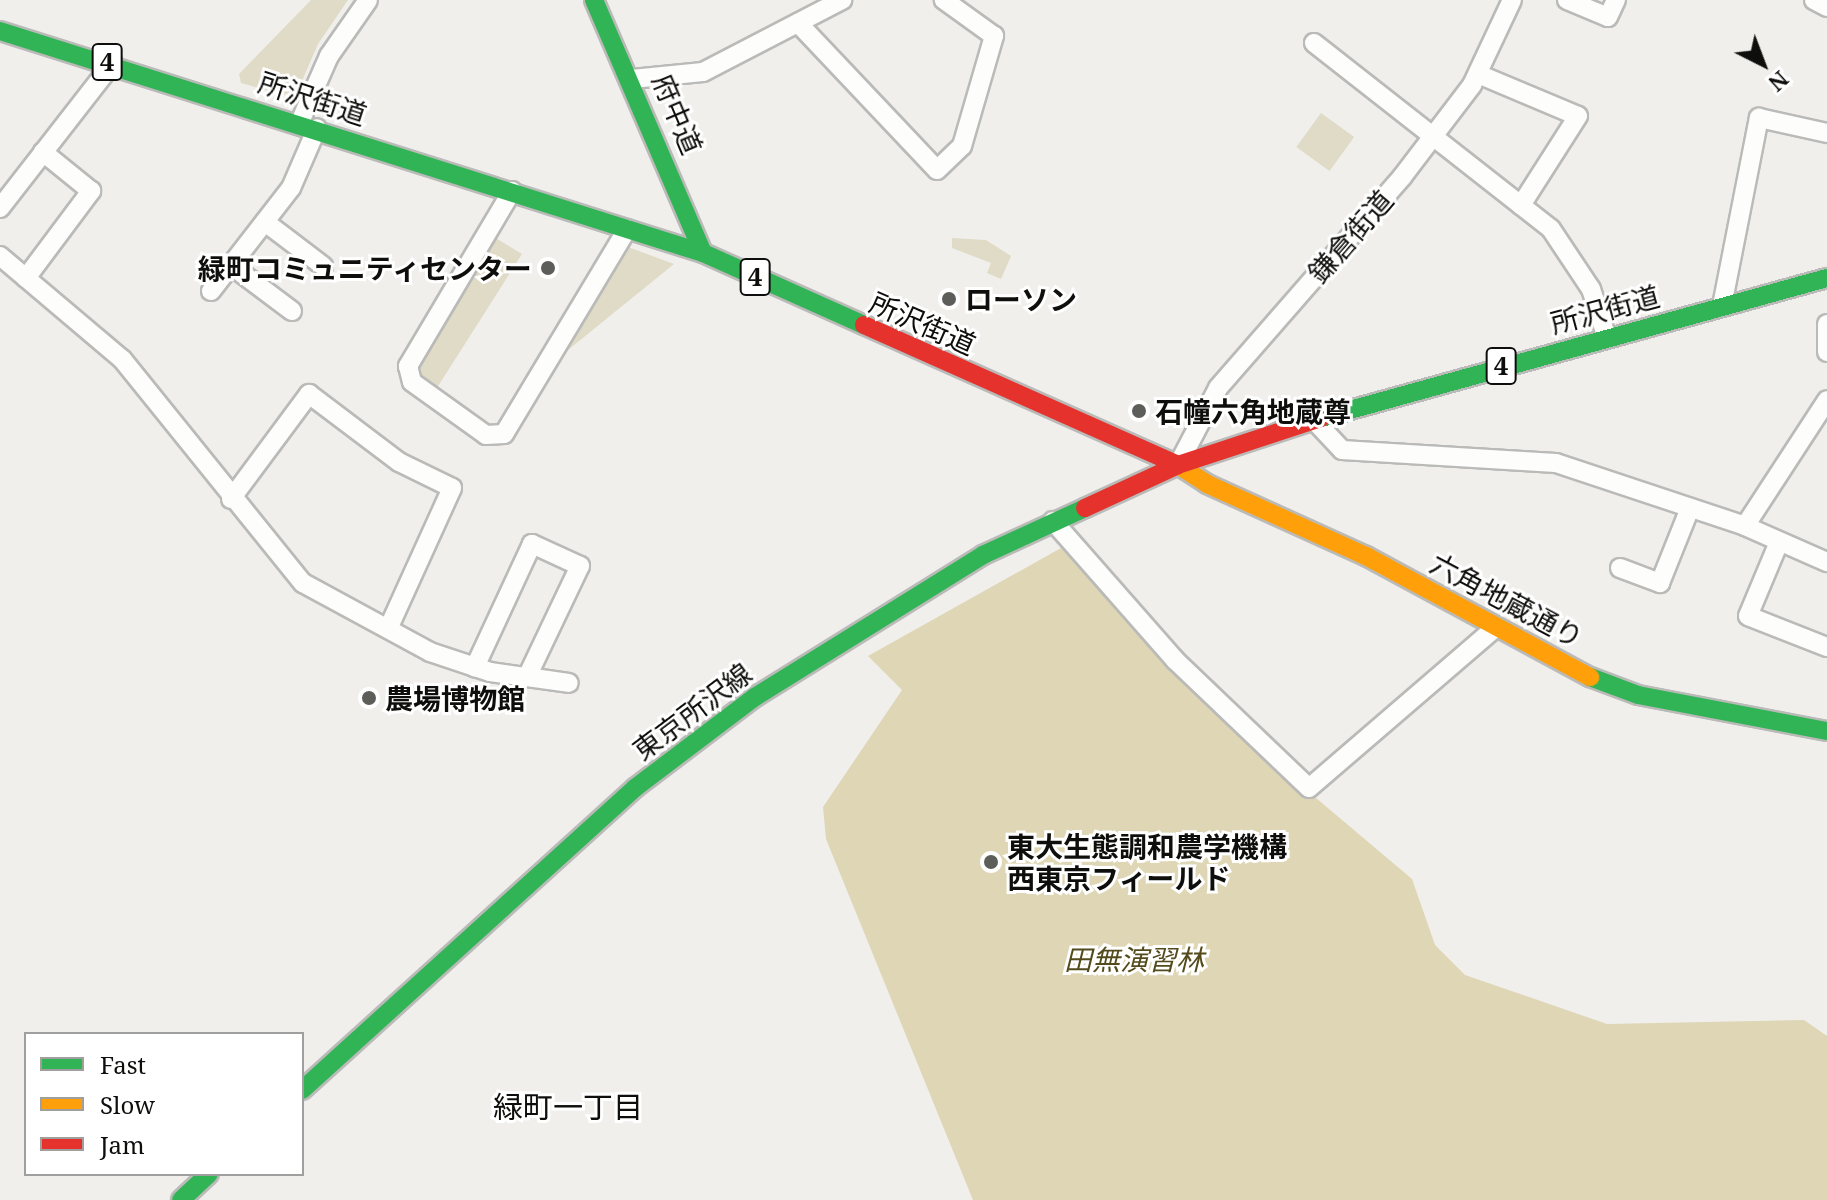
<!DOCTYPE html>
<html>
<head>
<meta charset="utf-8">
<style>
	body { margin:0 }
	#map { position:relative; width:1827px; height:1200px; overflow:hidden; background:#f0efec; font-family:"Noto Serif","Noto Sans JP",serif }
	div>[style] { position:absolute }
	.green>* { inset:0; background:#e0dbc6; transform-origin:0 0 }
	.forest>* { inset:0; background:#ded6b4 }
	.roads { filter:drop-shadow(2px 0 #babab8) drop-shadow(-2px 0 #babab8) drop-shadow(0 2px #babab8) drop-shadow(0 -2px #babab8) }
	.street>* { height:18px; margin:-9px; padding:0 9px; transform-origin:9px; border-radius:9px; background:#fdfdfc }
	.fast>* { height:18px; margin:-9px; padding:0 9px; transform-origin:9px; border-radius:9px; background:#30b455 }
	.slow>* { height:18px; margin:-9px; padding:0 9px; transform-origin:9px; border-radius:9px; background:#ff9f0a }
	.jam>* { height:18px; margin:-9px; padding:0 9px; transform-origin:9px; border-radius:9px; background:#e5322d }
	.dots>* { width:22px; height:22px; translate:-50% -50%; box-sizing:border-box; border:4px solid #fff; border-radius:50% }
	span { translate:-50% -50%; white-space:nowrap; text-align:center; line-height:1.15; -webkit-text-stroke:6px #fff; paint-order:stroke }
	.shield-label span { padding:2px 6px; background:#fff; border:2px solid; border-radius:6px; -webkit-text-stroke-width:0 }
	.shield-label { font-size:26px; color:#0e0e0c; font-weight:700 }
	.street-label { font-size:28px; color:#0e0e0c }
	.poi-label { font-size:28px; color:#0e0e0c; font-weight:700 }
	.right { translate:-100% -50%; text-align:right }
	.left { translate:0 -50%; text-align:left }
	.park-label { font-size:28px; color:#544b1d; font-style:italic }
	.neighbourhood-label { font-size:30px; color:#0e0e0c }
	.legend { position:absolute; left:24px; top:1032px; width:280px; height:144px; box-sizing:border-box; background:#fff; border:2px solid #9f9f9e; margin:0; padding:10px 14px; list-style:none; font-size:24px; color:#0e0e0c }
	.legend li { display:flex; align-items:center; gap:16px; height:40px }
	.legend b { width:40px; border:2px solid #9f9f9e }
	.north { position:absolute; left:1723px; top:24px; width:80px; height:80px; -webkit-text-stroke:6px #fff; paint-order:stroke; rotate:138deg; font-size:22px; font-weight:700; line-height:32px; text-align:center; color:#0e0e0c }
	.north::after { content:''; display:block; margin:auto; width:28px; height:36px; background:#0e0e0c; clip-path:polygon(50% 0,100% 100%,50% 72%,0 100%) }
</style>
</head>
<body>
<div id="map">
	<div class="green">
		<i style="clip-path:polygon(311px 0,348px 0,318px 44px,298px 90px,283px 95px,241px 83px,239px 74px)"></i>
		<i style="left:1321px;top:113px;width:41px;height:42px;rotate:36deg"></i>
		<i style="clip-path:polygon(494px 237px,522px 254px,435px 391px,415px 368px)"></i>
		<i style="clip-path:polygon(952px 238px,986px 240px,1011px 256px,1001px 279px,987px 273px,991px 263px,952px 248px)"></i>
		<i style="clip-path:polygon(628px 247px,674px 264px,568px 350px)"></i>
	</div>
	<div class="forest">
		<i style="clip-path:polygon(1061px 548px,1271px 760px,1412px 879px,1435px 945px,1465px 975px,1607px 1024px,1804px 1020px,1827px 1036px,1827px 1200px,973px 1200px,826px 839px,823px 807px,902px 690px,868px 656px)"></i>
	</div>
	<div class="roads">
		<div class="street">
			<i style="left:1567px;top:0;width:44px;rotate:22.5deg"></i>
			<i style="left:1608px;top:17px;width:19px;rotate:-65deg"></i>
			<i style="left:1814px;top:0;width:15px;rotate:28deg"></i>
			<i style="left:798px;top:23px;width:202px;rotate:46.6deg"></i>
			<i style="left:937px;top:170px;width:35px;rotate:-44deg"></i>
			<i style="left:962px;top:146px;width:115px;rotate:-73.8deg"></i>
			<i style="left:994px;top:36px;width:62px;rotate:-144.2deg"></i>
			<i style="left:1314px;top:43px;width:301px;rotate:38.1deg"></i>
			<i style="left:1551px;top:229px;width:72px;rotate:56.3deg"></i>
			<i style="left:1591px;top:289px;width:52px;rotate:71.9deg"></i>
			<i style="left:1478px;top:74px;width:108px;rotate:22.8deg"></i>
			<i style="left:1578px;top:116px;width:106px;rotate:122.6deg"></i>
			<i style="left:632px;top:79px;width:71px;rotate:-5.6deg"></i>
			<i style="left:703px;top:72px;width:157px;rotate:-27.4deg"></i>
			<i style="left:300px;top:122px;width:72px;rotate:-66.3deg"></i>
			<i style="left:329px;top:56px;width:68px;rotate:-55.1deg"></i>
			<i style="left:512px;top:191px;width:204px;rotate:120.7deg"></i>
			<i style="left:408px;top:366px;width:16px;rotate:76deg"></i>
			<i style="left:412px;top:382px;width:91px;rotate:35.6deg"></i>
			<i style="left:486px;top:435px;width:18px;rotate:-3deg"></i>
			<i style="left:504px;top:434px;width:239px;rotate:-59deg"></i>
			<i style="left:0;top:208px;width:184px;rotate:-52.1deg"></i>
			<i style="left:265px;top:222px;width:73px;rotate:37.2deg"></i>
			<i style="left:0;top:256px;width:160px;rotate:40.2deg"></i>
			<i style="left:122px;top:359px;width:288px;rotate:51.1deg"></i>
			<i style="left:303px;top:583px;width:145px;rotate:28.5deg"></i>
			<i style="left:430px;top:652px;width:63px;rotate:18.4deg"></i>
			<i style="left:490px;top:672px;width:37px;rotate:8deg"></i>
			<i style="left:527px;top:677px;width:123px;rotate:-64.5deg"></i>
			<i style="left:580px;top:566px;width:53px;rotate:-155.4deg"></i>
			<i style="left:532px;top:544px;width:136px;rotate:114.9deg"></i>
			<i style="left:232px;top:266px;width:75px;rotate:36.9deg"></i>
			<i style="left:26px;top:278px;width:109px;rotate:-53.2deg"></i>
			<i style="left:91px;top:191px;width:62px;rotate:-140.9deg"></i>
			<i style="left:211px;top:291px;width:130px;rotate:-52.2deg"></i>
			<i style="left:291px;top:188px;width:65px;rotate:-66.6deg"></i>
			<i style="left:1722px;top:306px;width:192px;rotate:-78.9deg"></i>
			<i style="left:1759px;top:118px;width:70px;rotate:12.4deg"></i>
			<i style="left:1827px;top:324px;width:28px;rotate:90deg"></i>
			<i style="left:1314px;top:420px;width:41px;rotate:47deg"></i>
			<i style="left:1342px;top:450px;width:214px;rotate:3.5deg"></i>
			<i style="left:1556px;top:463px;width:199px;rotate:18.4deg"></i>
			<i style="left:1745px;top:526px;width:90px;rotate:23.7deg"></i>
			<i style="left:1178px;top:465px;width:87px;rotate:-62.5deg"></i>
			<i style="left:1218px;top:388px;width:280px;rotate:-48.9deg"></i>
			<i style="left:1402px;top:177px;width:116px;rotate:-52.7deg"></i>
			<i style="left:1472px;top:85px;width:94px;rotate:-64.8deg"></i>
			<i style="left:231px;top:499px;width:131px;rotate:-53.4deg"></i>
			<i style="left:309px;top:394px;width:113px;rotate:37.1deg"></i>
			<i style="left:399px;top:462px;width:59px;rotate:26.1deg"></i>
			<i style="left:452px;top:488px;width:153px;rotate:114.4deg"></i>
			<i style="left:1053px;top:521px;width:185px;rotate:48.7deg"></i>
			<i style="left:1175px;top:660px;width:185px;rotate:43.7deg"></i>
			<i style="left:1309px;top:788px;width:247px;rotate:-40.7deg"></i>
			<i style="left:1745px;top:526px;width:150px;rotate:-56.9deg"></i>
			<i style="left:1779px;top:542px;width:80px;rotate:112.7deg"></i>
			<i style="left:1748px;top:616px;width:85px;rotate:21.4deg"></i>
			<i style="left:1620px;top:568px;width:43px;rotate:20.6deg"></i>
			<i style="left:1660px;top:583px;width:81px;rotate:-68.2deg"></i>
			<i style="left:527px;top:677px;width:42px;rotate:8.1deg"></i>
		</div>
		<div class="fast">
			<i style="left:594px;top:0;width:275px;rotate:66.7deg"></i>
			<i style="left:0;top:31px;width:737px;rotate:17.53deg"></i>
			<i style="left:703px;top:253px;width:176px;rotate:24.1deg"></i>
			<i style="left:1321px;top:418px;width:525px;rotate:-15.47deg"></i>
			<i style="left:1590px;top:677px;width:51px;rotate:20.6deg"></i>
			<i style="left:1638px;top:695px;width:192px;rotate:10.8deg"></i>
			<i style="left:302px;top:1090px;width:450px;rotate:-42.2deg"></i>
			<i style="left:635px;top:788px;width:151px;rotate:-37.2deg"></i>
			<i style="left:755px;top:697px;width:269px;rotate:-31.9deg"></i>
			<i style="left:983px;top:555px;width:112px;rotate:-24.7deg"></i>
			<i style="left:181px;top:1200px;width:38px;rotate:-43deg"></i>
		</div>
		<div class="slow">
			<i style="left:1178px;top:465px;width:35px;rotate:33deg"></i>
			<i style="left:1207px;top:484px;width:175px;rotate:24.4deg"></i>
			<i style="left:1366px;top:556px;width:255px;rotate:28.4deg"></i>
		</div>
		<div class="jam">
			<i style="left:864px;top:325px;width:344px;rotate:24deg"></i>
			<i style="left:1085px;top:508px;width:102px;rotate:-24.8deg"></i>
			<i style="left:1178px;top:465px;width:151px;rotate:-18.2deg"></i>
		</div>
	</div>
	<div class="dots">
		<i style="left:548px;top:268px;background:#5d5d5a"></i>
		<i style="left:949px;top:299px;background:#5d5d5a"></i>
		<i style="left:1139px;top:411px;background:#5d5d5a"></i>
		<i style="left:369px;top:698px;background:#5d5d5a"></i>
		<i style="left:991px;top:862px;background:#5d5d5a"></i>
	</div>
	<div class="shield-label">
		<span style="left:107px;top:62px">4</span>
		<span style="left:755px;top:277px">4</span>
		<span style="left:1501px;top:366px">4</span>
	</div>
	<div class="street-label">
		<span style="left:313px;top:98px;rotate:18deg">所沢街道</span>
		<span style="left:678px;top:114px;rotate:67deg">府中道</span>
		<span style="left:1350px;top:236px;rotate:-49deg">鎌倉街道</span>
		<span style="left:1605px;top:309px;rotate:-15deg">所沢街道</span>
		<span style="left:923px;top:323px;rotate:24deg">所沢街道</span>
		<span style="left:1507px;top:600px;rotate:28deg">六角地蔵通り</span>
		<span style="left:692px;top:711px;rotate:-37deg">東京所沢線</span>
	</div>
	<div class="poi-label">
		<span class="right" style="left:532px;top:268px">緑町コミュニティセンター</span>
		<span class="left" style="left:965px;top:299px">ローソン</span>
		<span class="left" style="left:1155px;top:411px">石幢六角地蔵尊</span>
		<span class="left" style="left:385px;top:698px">農場博物館</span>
		<span class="left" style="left:1007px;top:862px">東大生態調和農学機構<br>西東京フィールド</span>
	</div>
	<div class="park-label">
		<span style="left:1134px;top:959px">田無演習林</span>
	</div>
	<div class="neighbourhood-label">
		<span style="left:568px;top:1107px">緑町一丁目</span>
	</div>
	<ul class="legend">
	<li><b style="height:10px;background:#30b455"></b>Fast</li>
	<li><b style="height:10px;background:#ff9f0a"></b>Slow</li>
	<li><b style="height:10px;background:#e5322d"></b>Jam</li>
	</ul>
	<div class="north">N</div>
</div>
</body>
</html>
